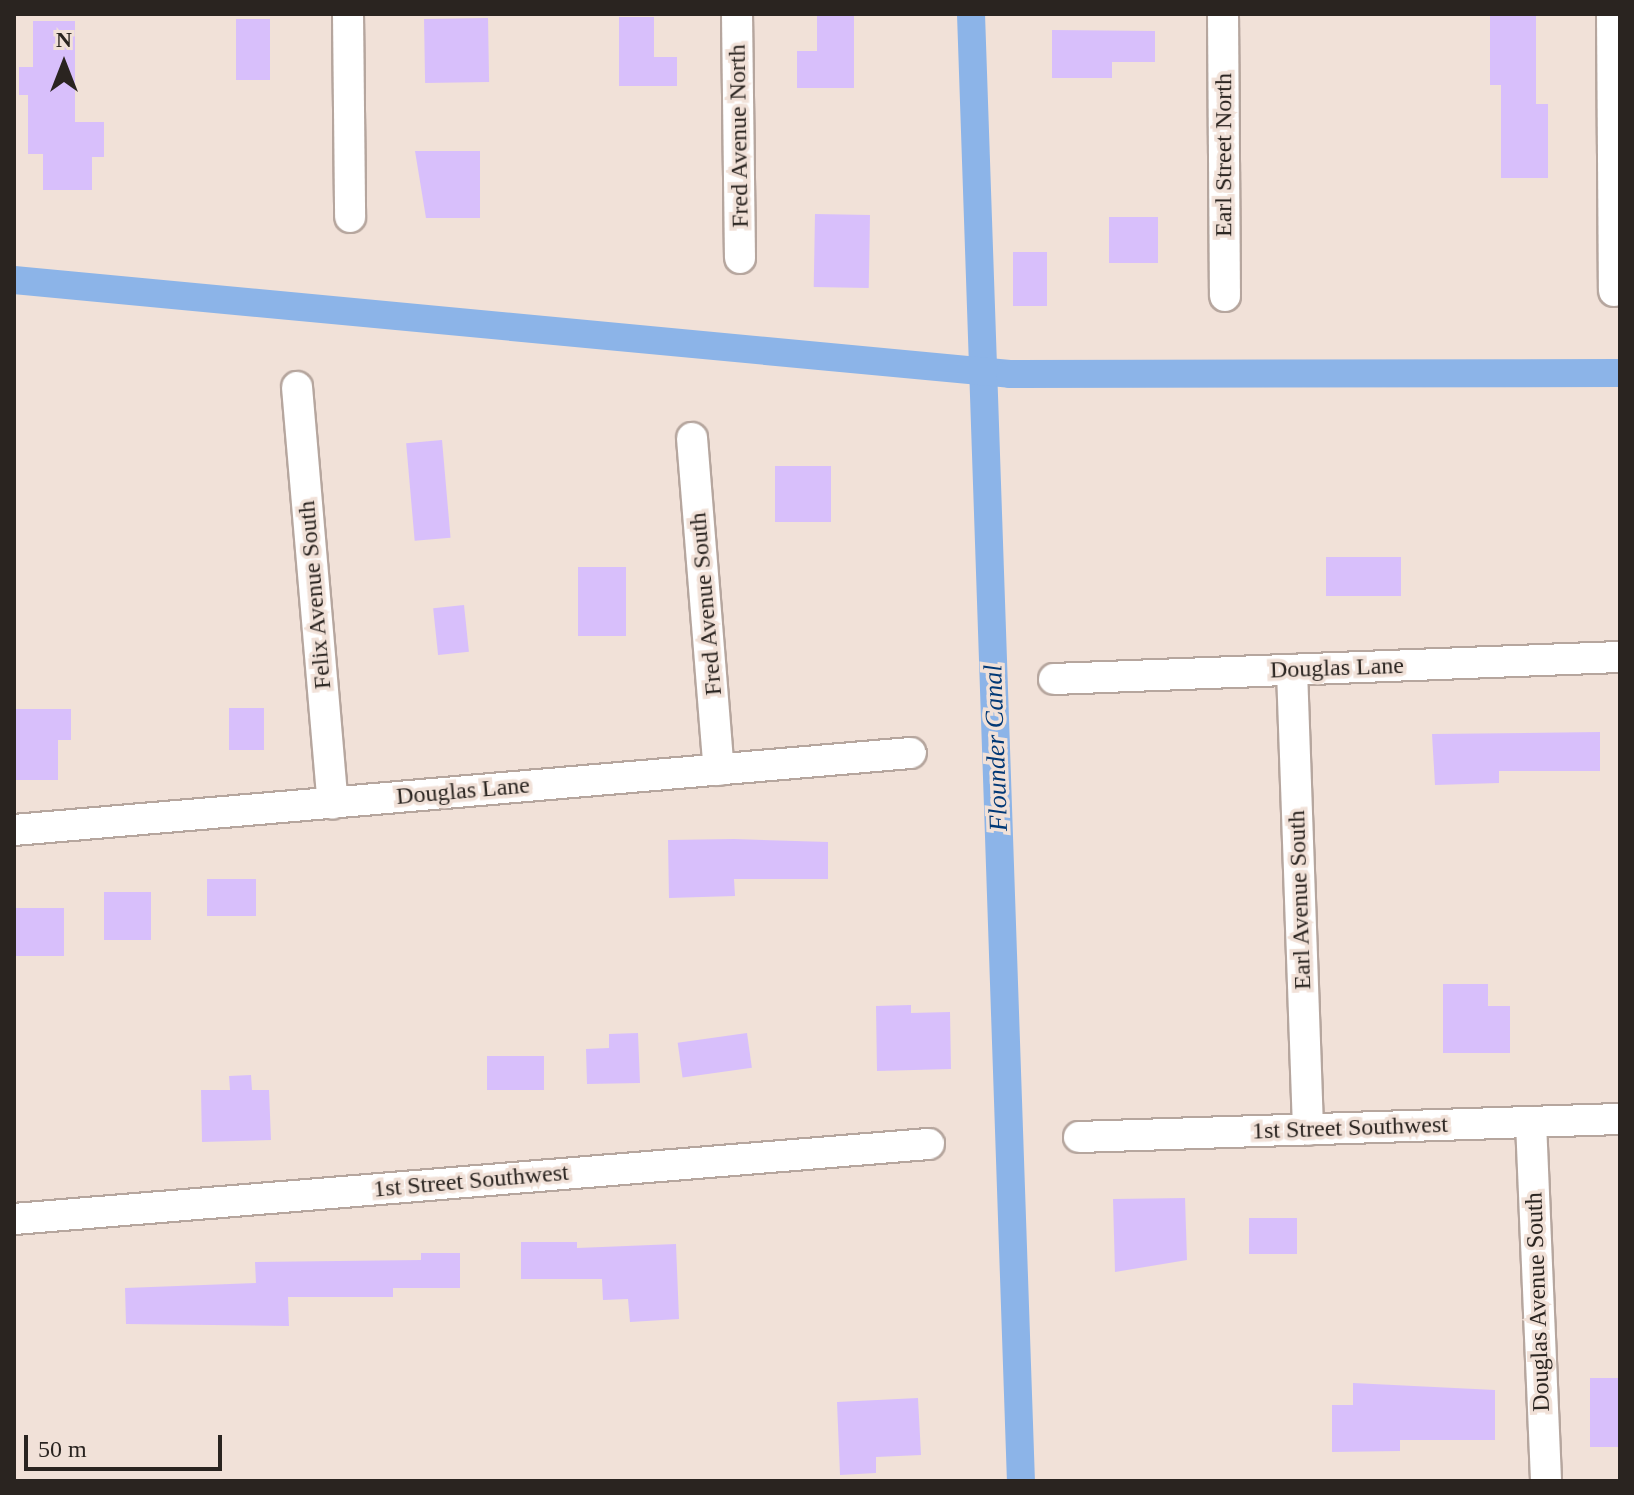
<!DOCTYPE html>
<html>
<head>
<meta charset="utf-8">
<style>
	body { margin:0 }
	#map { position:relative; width:1634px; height:1495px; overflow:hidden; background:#f1e1d8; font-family:"Times New Roman",serif }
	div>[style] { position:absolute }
	.canal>* { height:28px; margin:-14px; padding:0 14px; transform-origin:14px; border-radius:14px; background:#8cb4e8 }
	.building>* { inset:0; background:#d8bffb; transform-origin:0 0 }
	.roads { filter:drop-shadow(2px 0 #b6a69e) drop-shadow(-2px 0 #b6a69e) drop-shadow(0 2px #b6a69e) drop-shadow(0 -2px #b6a69e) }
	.minor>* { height:30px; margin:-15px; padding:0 15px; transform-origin:15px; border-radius:15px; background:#fff }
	span { translate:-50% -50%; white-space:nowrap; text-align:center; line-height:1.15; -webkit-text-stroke:7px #f1e1d8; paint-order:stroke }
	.street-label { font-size:24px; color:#2a2420 }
	.water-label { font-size:26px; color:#023976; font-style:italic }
	.frame { position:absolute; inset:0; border:16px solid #2a2420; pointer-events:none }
	.north { position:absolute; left:24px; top:24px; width:80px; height:80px; -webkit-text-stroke:6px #f1e1d8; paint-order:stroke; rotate:0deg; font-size:22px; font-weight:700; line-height:32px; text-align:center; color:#2a2420 }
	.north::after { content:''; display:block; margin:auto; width:28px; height:36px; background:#2a2420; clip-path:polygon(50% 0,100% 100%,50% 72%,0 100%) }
	.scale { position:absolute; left:24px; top:1435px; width:198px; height:36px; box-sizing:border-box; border:4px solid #2a2420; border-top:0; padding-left:10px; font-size:24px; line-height:28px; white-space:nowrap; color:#2a2420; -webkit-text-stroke:6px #f1e1d8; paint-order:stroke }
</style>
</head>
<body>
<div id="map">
	<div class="canal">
		<i style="left:971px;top:14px;width:1468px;rotate:88.05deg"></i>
		<i style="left:14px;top:280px;width:1000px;rotate:5.39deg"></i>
		<i style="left:1010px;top:374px;width:610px;rotate:-0.09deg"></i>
	</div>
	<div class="building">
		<i style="clip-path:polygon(817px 14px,854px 14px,854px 88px,797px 88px,797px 51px,817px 51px)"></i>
		<i style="clip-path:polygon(1490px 14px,1536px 14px,1536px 104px,1548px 104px,1548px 178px,1501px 178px,1501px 85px,1490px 85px)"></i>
		<i style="clip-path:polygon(619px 17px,654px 17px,654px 57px,677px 57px,677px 86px,619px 86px)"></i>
		<i style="left:488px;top:18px;width:64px;height:64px;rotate:89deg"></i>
		<i style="left:236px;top:19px;width:34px;height:61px"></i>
		<i style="clip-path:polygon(33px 21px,75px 21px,75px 122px,104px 122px,104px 157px,92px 157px,92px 190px,43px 190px,43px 154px,28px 154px,28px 95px,19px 95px,19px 67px,33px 67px)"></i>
		<i style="clip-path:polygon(1052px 30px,1155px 31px,1155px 62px,1112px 62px,1112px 78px,1052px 78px)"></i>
		<i style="clip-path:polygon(415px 151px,480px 151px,480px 218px,426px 218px)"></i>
		<i style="left:815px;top:214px;width:55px;height:73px;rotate:1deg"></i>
		<i style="left:1109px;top:217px;width:49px;height:46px"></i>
		<i style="left:1013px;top:252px;width:34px;height:54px"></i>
		<i style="left:442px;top:440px;width:98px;height:36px;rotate:85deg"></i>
		<i style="left:775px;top:466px;width:56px;height:56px"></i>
		<i style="left:1326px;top:557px;width:75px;height:39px"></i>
		<i style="left:578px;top:567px;width:48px;height:69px"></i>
		<i style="left:464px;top:605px;width:47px;height:31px;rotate:84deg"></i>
		<i style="left:229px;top:708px;width:35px;height:42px"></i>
		<i style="clip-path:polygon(14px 709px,71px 709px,71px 740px,58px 740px,58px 780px,14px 780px)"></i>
		<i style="clip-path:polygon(1600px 732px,1600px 771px,1499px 771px,1499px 783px,1435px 785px,1432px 734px)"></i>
		<i style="clip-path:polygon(734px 839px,828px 842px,828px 879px,734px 879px,735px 896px,669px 898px,668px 840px)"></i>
		<i style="left:207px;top:879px;width:49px;height:37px"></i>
		<i style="left:104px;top:892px;width:47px;height:48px"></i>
		<i style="left:14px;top:908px;width:50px;height:48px"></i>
		<i style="clip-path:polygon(1443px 984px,1488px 984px,1488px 1006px,1510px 1006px,1510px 1053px,1443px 1053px)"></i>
		<i style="clip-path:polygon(911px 1005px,911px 1013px,950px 1012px,951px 1069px,877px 1071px,876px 1006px)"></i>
		<i style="clip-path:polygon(638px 1033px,640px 1083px,587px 1084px,586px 1049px,609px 1048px,609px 1034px)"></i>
		<i style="left:747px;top:1033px;width:35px;height:70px;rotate:82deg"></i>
		<i style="left:487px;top:1056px;width:57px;height:34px"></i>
		<i style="clip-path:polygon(251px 1075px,252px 1090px,269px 1090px,271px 1140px,202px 1142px,201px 1090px,230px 1090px,229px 1076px)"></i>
		<i style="clip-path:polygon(1185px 1198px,1187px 1260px,1115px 1272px,1113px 1199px)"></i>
		<i style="left:1249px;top:1218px;width:48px;height:36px"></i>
		<i style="clip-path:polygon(521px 1242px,577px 1242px,577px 1248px,676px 1244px,679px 1319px,630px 1322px,628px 1299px,603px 1300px,602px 1279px,521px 1279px)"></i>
		<i style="clip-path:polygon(421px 1253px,460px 1253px,460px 1288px,393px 1288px,393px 1297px,288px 1297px,289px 1326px,126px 1324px,125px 1288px,256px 1283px,255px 1262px,421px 1260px)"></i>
		<i style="left:1590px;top:1378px;width:30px;height:69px"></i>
		<i style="clip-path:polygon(1353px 1383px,1495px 1390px,1495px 1440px,1400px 1440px,1400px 1451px,1332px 1452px,1332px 1405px,1353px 1405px)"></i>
		<i style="clip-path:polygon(918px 1398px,921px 1455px,876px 1457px,876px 1473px,840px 1475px,837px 1402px)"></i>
	</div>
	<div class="roads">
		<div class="minor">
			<i style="left:348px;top:14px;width:203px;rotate:89.4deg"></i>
			<i style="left:737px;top:14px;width:244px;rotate:89.3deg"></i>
			<i style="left:1223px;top:14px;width:282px;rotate:89.6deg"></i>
			<i style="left:1612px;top:14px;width:277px;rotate:89.6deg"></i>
			<i style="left:297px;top:387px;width:418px;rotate:85.1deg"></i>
			<i style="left:692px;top:438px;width:333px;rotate:85.4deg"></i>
			<i style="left:1292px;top:670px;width:460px;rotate:88deg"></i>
			<i style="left:1054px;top:679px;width:566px;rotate:-2.23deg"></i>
			<i style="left:14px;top:830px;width:900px;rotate:-4.91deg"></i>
			<i style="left:1531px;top:1122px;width:359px;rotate:87.6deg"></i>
			<i style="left:1079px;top:1137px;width:541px;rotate:-1.91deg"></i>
			<i style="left:14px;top:1219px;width:918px;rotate:-4.69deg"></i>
		</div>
	</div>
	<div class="street-label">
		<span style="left:739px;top:136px;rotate:-91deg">Fred Avenue North</span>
		<span style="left:1224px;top:155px;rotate:-90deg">Earl Street North</span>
		<span style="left:315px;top:595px;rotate:-95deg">Felix Avenue South</span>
		<span style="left:706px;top:604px;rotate:-95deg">Fred Avenue South</span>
		<span style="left:1337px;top:668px;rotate:-2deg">Douglas Lane</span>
		<span style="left:463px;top:791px;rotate:-5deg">Douglas Lane</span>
		<span style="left:1300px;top:900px;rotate:-92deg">Earl Avenue South</span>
		<span style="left:1350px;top:1128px;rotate:-2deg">1st Street Southwest</span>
		<span style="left:471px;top:1181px;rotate:-5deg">1st Street Southwest</span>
		<span style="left:1538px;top:1302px;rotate:-92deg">Douglas Avenue South</span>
	</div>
	<div class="water-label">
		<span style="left:996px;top:748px;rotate:-92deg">Flounder Canal</span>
	</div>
	<div class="frame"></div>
	<div class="north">N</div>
	<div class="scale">50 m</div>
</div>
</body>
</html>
